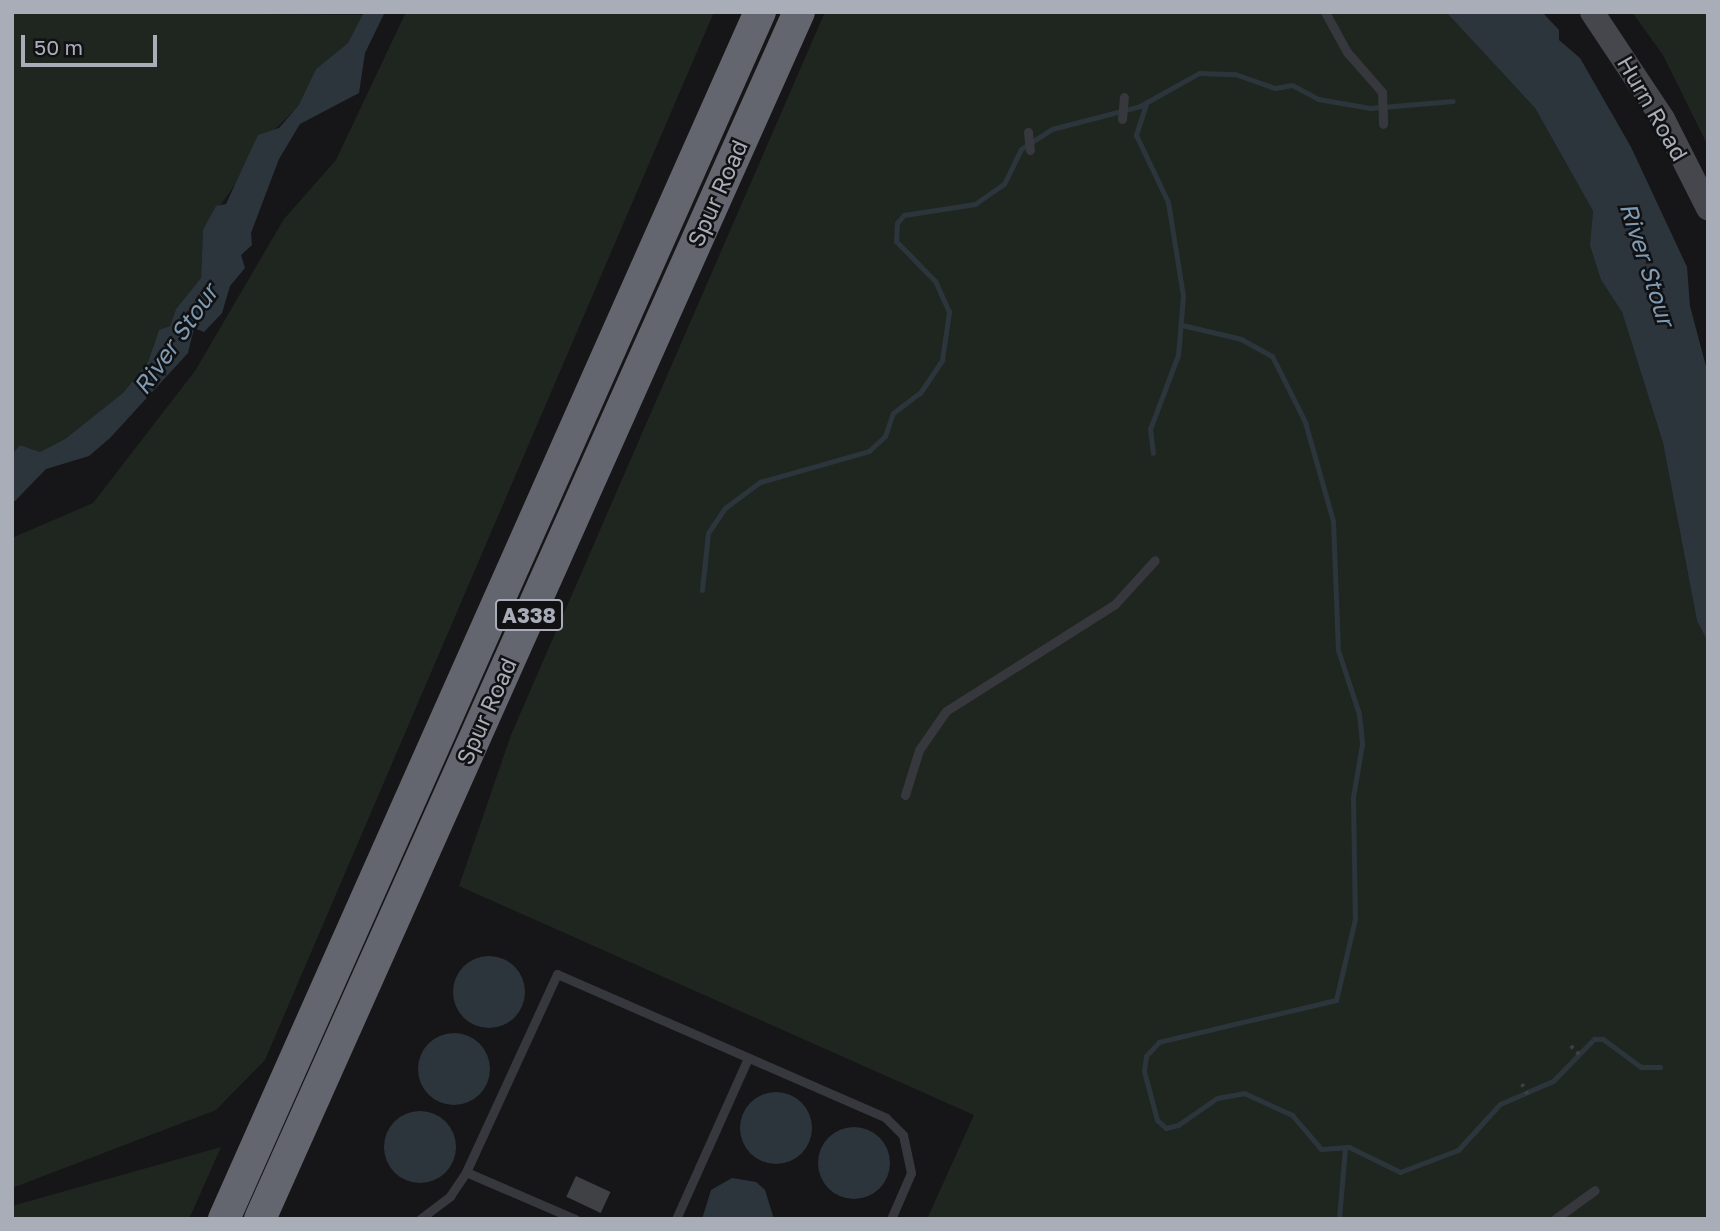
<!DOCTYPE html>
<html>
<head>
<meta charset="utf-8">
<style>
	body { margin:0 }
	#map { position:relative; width:1720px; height:1231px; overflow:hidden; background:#161618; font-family:"Golos Text",sans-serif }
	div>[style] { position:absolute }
	.green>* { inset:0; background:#1e261f }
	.water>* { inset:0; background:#2c353c }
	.round { border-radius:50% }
	.stream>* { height:5px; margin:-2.5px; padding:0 2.5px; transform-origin:2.5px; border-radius:2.5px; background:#2c353c }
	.building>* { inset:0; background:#404145; transform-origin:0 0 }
	.path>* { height:3.5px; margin-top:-1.75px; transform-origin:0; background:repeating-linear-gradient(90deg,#3d3f44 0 3.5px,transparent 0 8.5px) }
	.lane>* { height:9px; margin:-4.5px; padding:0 4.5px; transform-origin:4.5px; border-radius:4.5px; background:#37383d }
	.secondary>* { height:24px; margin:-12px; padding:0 12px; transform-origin:12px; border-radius:12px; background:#45474d }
	.highway>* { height:32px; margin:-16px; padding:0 16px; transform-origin:16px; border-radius:16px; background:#63666e }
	span { translate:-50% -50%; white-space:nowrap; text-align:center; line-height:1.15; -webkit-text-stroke:5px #111113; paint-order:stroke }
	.shield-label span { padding:2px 5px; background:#111113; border:2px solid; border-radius:5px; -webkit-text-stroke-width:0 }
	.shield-label { font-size:21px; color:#a8adb8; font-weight:700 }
	.street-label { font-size:23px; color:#a8adb8 }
	.water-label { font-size:24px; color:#7f9bb3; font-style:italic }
	.frame { position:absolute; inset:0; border:14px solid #a8adb8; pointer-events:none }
	.scale { position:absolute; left:21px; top:35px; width:136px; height:32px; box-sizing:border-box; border:4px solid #a8adb8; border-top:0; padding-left:9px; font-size:21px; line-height:24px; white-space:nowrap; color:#a8adb8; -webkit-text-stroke:5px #111113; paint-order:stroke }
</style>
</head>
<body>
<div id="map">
	<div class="green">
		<i style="clip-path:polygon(12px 12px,364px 15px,348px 43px,316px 69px,300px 105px,271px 133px,203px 230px,201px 278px,176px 309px,170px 326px,159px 330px,148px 362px,123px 393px,65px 439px,40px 452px,20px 445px,12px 454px)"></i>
		<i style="clip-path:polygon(406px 12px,714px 12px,265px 1060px,216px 1110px,12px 1188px,12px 538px,93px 503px,195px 371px,284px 219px,336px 160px)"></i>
		<i style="clip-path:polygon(825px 12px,1446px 12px,1535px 108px,1593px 211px,1591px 245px,1601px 280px,1622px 312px,1663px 443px,1697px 621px,1708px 642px,1708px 1219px,927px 1219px,974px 1115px,459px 886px,511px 735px)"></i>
		<i style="clip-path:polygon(1632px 12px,1708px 12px,1708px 146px,1663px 55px)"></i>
		<i style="clip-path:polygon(221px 1147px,189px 1219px,12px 1219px,12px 1206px)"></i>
	</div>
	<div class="water">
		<i style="clip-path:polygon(364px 12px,385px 12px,365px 53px,359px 93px,300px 124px,279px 159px,251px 233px,252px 245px,241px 255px,245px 268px,230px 286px,222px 313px,204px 332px,194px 328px,188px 353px,110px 438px,89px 456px,46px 469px,12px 504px,12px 454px,20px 445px,40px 452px,65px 439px,123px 393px,148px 362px,159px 330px,170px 326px,176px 309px,201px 278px,203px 230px,216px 206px,226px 204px,258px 135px,279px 128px,299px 105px,316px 69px,348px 43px)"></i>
		<i style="clip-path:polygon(1446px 12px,1542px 12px,1559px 30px,1559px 40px,1580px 58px,1631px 147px,1687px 267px,1690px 306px,1708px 374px,1708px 642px,1697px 621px,1663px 443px,1622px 312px,1601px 280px,1590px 245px,1593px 211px,1535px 108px)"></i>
		<i class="round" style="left:453px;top:956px;width:72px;height:72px"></i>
		<i class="round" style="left:418px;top:1033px;width:72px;height:72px"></i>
		<i class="round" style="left:740px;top:1092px;width:72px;height:72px"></i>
		<i class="round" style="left:384px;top:1111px;width:72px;height:72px"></i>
		<i class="round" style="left:818px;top:1127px;width:72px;height:72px"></i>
		<i style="clip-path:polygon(732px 1178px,756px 1182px,765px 1190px,774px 1219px,702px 1219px,711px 1190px)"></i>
	</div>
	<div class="stream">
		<i style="left:1146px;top:104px;width:33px;rotate:108deg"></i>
		<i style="left:1136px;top:135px;width:74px;rotate:64.5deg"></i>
		<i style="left:1168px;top:202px;width:95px;rotate:80.9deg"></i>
		<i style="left:1183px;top:296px;width:59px;rotate:94.8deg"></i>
		<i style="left:1178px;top:355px;width:79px;rotate:110.7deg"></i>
		<i style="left:1150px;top:429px;width:24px;rotate:83deg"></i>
		<i style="left:1182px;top:325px;width:61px;rotate:13.3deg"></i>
		<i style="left:1241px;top:339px;width:35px;rotate:29deg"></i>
		<i style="left:1272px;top:356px;width:74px;rotate:63.4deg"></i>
		<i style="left:1305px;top:422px;width:103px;rotate:74.2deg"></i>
		<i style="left:1333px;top:521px;width:129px;rotate:87.8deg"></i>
		<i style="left:1338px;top:650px;width:67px;rotate:71.8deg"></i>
		<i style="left:1359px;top:714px;width:30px;rotate:84deg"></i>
		<i style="left:1362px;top:744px;width:54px;rotate:99.6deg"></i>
		<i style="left:1353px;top:797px;width:122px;rotate:89.1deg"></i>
		<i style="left:1355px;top:919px;width:83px;rotate:103.2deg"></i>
		<i style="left:1336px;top:1000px;width:182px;rotate:166.7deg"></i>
		<i style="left:1159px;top:1042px;width:19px;rotate:133deg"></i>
		<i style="left:1146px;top:1056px;width:15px;rotate:98deg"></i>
		<i style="left:1144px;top:1071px;width:51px;rotate:75.1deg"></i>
		<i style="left:1157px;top:1120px;width:12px;rotate:42deg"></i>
		<i style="left:1166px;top:1128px;width:12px;rotate:-14deg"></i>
		<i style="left:1178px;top:1125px;width:47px;rotate:-34.7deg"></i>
		<i style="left:1217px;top:1098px;width:27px;rotate:-10deg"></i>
		<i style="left:1244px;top:1093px;width:53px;rotate:24.6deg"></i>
		<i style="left:1292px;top:1115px;width:45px;rotate:49.5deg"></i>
		<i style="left:1321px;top:1149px;width:28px;rotate:-4deg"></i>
		<i style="left:1349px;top:1147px;width:57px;rotate:26.1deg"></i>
		<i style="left:1400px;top:1172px;width:62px;rotate:-20.8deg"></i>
		<i style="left:1458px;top:1150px;width:62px;rotate:-47.6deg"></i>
		<i style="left:1500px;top:1104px;width:58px;rotate:-23.5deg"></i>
		<i style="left:1553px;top:1081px;width:59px;rotate:-45.7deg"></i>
		<i style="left:1594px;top:1039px;width:9px"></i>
		<i style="left:1603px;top:1039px;width:47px;rotate:36.4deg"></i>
		<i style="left:1641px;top:1067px;width:19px"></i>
		<i style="left:702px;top:590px;width:57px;rotate:-84deg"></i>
		<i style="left:708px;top:533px;width:30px;rotate:-56deg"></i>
		<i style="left:725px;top:508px;width:44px;rotate:-36.6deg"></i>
		<i style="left:760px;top:482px;width:113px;rotate:-15.9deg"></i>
		<i style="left:869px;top:451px;width:22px;rotate:-43deg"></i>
		<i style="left:885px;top:436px;width:24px;rotate:-71deg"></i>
		<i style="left:893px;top:413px;width:34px;rotate:-37deg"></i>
		<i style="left:920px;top:393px;width:40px;rotate:-56deg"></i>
		<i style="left:942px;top:360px;width:49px;rotate:-81.7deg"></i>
		<i style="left:949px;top:312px;width:34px;rotate:-114deg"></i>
		<i style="left:935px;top:281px;width:56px;rotate:-134.3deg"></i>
		<i style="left:896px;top:241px;width:18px;rotate:-87deg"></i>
		<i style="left:897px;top:223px;width:11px;rotate:-49deg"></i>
		<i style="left:904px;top:215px;width:72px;rotate:-8.8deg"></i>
		<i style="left:975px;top:204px;width:35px;rotate:-35deg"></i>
		<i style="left:1004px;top:184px;width:39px;rotate:-64deg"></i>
		<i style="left:1021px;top:149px;width:37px;rotate:-33deg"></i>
		<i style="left:1052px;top:129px;width:91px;rotate:-14.6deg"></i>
		<i style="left:1140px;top:106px;width:68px;rotate:-29.2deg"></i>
		<i style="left:1199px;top:73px;width:36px;rotate:2deg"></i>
		<i style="left:1235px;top:74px;width:42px;rotate:19.3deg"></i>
		<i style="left:1275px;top:88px;width:17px;rotate:-10deg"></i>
		<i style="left:1292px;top:85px;width:30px;rotate:28deg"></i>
		<i style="left:1318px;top:99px;width:53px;rotate:9.8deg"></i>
		<i style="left:1370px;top:108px;width:83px;rotate:-4.8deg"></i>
		<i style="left:1339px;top:1219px;width:72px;rotate:-85.2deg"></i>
	</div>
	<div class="building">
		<i style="left:576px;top:1176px;width:38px;height:23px;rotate:25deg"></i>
	</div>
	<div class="path">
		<i style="left:1571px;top:1046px;width:16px;rotate:45deg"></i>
		<i style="left:1522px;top:1084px;width:15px;rotate:62deg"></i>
	</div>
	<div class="lane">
		<i style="left:1325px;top:12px;width:46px;rotate:61.2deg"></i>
		<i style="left:1347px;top:52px;width:53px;rotate:48.8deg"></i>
		<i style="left:1382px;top:92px;width:32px;rotate:88deg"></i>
		<i style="left:1122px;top:119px;width:22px;rotate:-85deg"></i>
		<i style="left:1028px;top:132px;width:18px;rotate:84deg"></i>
		<i style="left:905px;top:795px;width:47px;rotate:-72.7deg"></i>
		<i style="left:919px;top:750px;width:47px;rotate:-55.3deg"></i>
		<i style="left:946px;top:711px;width:200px;rotate:-32.3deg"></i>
		<i style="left:1115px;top:604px;width:59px;rotate:-47.7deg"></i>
		<i style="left:466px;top:1172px;width:119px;rotate:23.3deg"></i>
		<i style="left:420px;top:1219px;width:38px;rotate:-37deg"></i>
		<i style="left:450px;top:1196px;width:29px;rotate:-56deg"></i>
		<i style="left:466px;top:1172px;width:218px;rotate:-65.3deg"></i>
		<i style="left:557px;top:974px;width:359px;rotate:23.6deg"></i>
		<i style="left:886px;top:1118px;width:24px;rotate:45deg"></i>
		<i style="left:903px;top:1135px;width:39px;rotate:78deg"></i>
		<i style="left:911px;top:1173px;width:50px;rotate:113.5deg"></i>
		<i style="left:676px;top:1219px;width:176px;rotate:-65.9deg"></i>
		<i style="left:1555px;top:1219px;width:49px;rotate:-35.9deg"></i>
	</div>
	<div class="secondary">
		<i style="left:1592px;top:12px;width:128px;rotate:56.4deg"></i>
		<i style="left:1663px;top:119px;width:100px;rotate:63.2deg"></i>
	</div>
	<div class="highway">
		<i style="left:224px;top:1219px;width:1321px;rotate:-66.06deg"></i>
		<i style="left:260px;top:1219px;width:1322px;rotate:-65.94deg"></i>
	</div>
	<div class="shield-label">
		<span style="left:529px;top:615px">A338</span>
	</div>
	<div class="street-label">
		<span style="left:1653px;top:108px;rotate:60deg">Hurn Road</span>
		<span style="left:717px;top:193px;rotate:-66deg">Spur Road</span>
		<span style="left:486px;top:711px;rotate:-66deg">Spur Road</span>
	</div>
	<div class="water-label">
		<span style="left:1648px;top:264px;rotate:72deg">River Stour</span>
		<span style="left:175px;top:339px;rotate:-55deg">River Stour</span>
	</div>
	<div class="frame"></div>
	<div class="scale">50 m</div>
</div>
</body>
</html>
